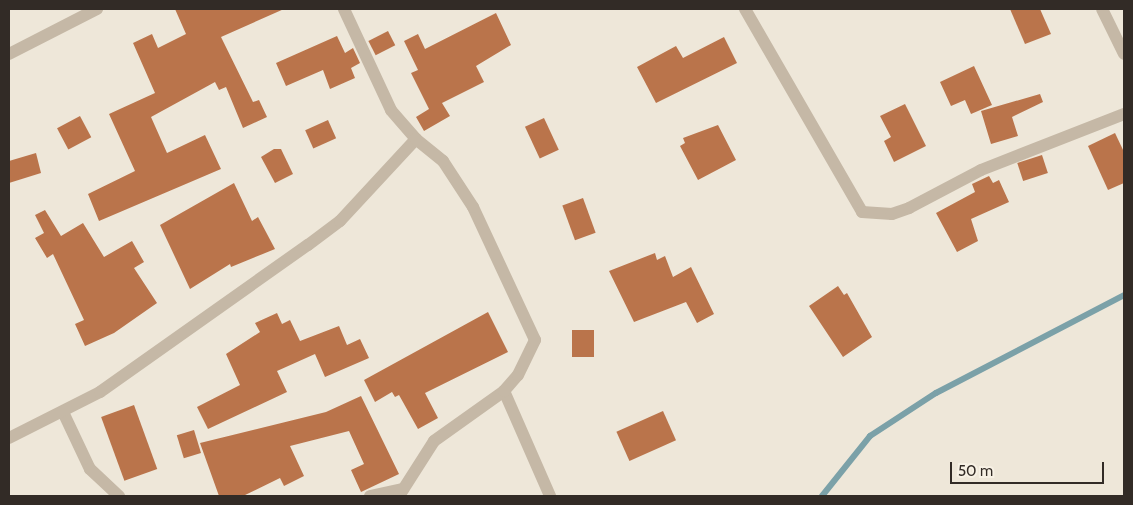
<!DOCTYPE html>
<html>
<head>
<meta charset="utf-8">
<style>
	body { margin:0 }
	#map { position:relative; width:1133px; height:505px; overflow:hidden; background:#eee7d9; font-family:Cabin,sans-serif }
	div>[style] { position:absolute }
	.stream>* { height:6px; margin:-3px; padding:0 3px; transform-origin:3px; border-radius:3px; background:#7ba1a8 }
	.building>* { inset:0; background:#ba744b; transform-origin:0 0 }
	.street>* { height:12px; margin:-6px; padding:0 6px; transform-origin:6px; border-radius:6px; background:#c5b8a6 }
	span { translate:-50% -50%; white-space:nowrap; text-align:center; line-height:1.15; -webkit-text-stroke:4px #f7f1e5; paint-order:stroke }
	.frame { position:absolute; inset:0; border:10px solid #322b26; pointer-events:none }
	.scale { position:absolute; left:950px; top:462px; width:154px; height:22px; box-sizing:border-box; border:2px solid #322b26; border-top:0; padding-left:6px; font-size:15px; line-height:18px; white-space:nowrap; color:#322b26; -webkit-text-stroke:4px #f7f1e5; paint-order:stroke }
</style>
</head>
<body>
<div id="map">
	<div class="stream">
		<i style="left:822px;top:496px;width:77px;rotate:-51.3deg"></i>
		<i style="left:870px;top:436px;width:79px;rotate:-33.1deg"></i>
		<i style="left:936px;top:393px;width:212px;rotate:-27.5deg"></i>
	</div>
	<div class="building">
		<i style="clip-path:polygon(175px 9px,284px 9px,221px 37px,253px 102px,259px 100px,267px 117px,243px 128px,226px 87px,219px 90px,215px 82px,151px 117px,167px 153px,205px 135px,221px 169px,99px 221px,88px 194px,135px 171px,109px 114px,155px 93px,133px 43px,152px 34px,158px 48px,186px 34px)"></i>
		<i style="clip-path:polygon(1010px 9px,1040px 9px,1051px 34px,1025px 44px)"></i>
		<i style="clip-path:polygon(496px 13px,511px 45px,476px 66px,484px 82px,442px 103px,450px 116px,424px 131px,416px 117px,429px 109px,411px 73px,418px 70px,404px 41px,418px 34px,425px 49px)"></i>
		<i style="left:388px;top:31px;width:16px;height:22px;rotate:63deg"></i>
		<i style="clip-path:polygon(337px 36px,345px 53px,353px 48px,360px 63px,351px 68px,355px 78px,330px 89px,323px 70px,286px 86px,276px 63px)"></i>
		<i style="clip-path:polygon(724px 37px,737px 63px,656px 103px,637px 67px,676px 46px,683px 58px)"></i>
		<i style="clip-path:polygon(974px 66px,992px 105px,971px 114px,965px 100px,951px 106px,940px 82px)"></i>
		<i style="clip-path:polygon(1040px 94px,1043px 102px,1012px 117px,1018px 136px,991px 144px,981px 111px)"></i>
		<i style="clip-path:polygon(905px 104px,926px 146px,894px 162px,884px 141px,891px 137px,880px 116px)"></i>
		<i style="left:80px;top:116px;width:24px;height:26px;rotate:62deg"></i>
		<i style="left:544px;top:118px;width:35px;height:21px;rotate:65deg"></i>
		<i style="left:328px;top:120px;width:20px;height:25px;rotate:66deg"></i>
		<i style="clip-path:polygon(718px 125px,736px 160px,698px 180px,680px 146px,685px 143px,683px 138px)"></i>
		<i style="clip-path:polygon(1115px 133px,1124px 152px,1124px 183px,1108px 190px,1088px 146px)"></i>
		<i style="clip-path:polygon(274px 149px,281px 149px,293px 174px,275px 183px,261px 157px)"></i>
		<i style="clip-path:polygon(36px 153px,41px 173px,9px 183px,9px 161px)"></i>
		<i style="left:1042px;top:155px;width:19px;height:26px;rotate:72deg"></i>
		<i style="clip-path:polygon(989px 176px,993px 183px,999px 180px,1009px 202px,971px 219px,978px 241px,957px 252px,936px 213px,975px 192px,972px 184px)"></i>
		<i style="clip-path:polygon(234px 183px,252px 221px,258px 217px,275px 249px,231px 267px,230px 264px,190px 289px,160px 225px)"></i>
		<i style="left:583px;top:198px;width:37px;height:22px;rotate:70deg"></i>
		<i style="clip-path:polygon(45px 210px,61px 236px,83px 223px,104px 257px,132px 241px,144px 262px,134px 268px,157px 303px,114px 333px,85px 346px,75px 324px,84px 320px,53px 254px,47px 258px,35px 238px,44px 233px,35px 215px)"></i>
		<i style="clip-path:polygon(655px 253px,657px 260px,665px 256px,673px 277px,691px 267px,714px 314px,697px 323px,686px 302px,634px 322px,609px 271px)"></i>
		<i style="clip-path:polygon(838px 286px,844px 295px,847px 293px,872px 337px,843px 357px,809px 306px)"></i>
		<i style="clip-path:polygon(488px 312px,508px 352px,425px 393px,438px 418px,418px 429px,399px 395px,395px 397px,392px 392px,375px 402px,364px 380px)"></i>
		<i style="clip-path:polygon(277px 313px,282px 324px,290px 320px,300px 341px,339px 326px,347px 345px,360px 339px,369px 358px,325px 377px,315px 354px,277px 371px,287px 392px,208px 429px,197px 407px,240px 385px,226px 354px,260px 332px,255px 323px)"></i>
		<i style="left:572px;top:330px;width:22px;height:27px"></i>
		<i style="clip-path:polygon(361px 396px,399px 474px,361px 492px,351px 470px,364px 464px,349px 431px,290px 446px,304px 476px,284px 486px,280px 478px,243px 496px,219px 496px,200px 443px,326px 412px)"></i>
		<i style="left:134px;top:405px;width:68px;height:35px;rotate:70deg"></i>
		<i style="left:663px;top:411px;width:32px;height:51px;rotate:66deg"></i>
		<i style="left:194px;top:430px;width:24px;height:18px;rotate:73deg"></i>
	</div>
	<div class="street">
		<i style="left:745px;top:9px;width:234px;rotate:60deg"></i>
		<i style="left:862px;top:212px;width:30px;rotate:4deg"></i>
		<i style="left:892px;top:214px;width:18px;rotate:-19deg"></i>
		<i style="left:909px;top:208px;width:81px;rotate:-27.8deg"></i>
		<i style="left:981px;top:170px;width:154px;rotate:-21.4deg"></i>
		<i style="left:1102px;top:9px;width:50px;rotate:63.9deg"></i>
		<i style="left:9px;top:54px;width:99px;rotate:-27.1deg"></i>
		<i style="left:504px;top:391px;width:115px;rotate:66.3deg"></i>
		<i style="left:63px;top:412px;width:63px;rotate:64.7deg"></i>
		<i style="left:90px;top:469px;width:40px;rotate:43deg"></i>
		<i style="left:9px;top:438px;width:102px;rotate:-26.8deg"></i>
		<i style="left:100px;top:392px;width:255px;rotate:-35.3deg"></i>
		<i style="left:308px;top:245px;width:40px;rotate:-37deg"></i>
		<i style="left:340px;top:221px;width:112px;rotate:-47.2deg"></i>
		<i style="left:416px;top:139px;width:38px;rotate:-131deg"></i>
		<i style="left:391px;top:110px;width:111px;rotate:-115deg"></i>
		<i style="left:370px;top:496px;width:34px;rotate:-12deg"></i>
		<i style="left:399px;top:496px;width:65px;rotate:-57.5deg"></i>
		<i style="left:434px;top:441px;width:86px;rotate:-35.5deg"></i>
		<i style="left:504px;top:391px;width:21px;rotate:-49deg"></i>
		<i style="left:518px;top:375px;width:39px;rotate:-64deg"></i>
		<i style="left:535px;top:340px;width:147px;rotate:-115deg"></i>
		<i style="left:473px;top:207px;width:55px;rotate:-123.1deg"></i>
		<i style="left:443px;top:161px;width:35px;rotate:-141deg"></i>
	</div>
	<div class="frame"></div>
	<div class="scale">50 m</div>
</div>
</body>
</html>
